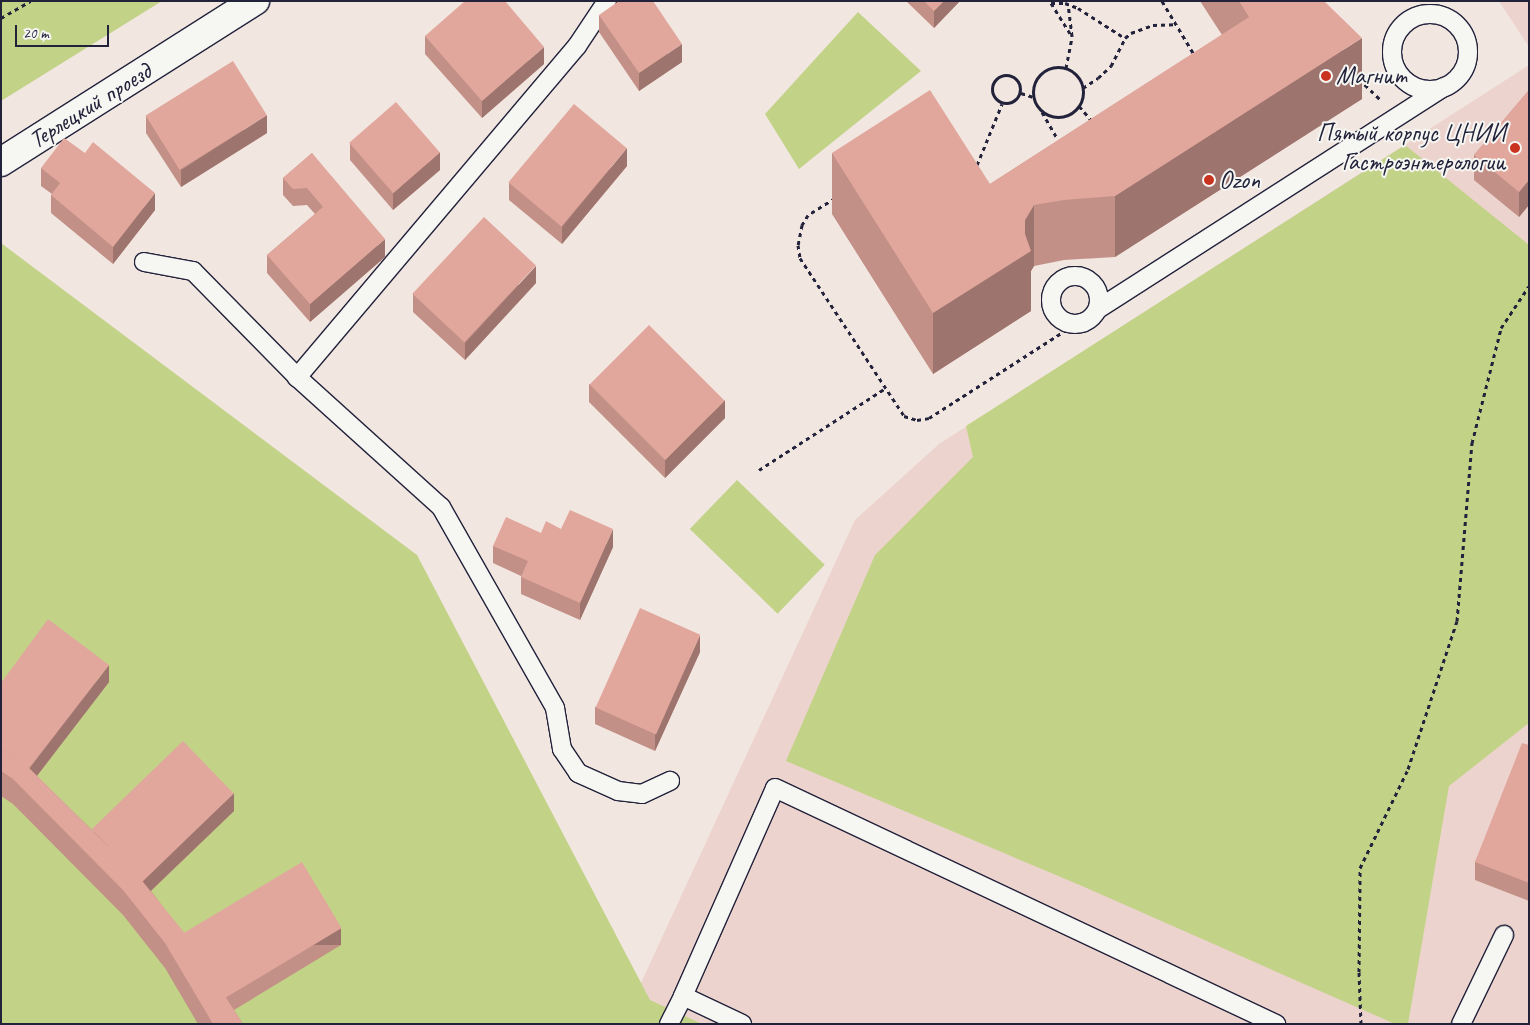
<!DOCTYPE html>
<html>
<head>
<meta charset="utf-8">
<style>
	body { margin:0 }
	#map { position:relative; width:1530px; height:1025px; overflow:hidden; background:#f2e6e1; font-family:Caveat,sans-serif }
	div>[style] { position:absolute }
	.built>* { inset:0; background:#edd3cd }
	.green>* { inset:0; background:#c2d388; transform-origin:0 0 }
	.path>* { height:3px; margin-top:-1.5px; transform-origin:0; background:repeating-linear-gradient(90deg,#22223b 0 4px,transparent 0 8px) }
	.path>.ring { margin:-1.5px; padding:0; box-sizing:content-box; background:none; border:3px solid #22223b; border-radius:50% }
	.roads { filter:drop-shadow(1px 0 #22223b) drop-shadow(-1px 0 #22223b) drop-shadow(0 1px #22223b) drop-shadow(0 -1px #22223b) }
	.service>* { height:18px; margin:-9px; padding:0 9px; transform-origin:9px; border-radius:9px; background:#f6f6f2 }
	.service>.ring { margin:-9px; padding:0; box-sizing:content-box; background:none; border:18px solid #f6f6f2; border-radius:50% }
	.minor>* { height:28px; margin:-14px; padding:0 14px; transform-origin:14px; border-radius:14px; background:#f6f6f2 }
	.wall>* { inset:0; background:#c29087 }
	.shaded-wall>* { inset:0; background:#9e756e; transform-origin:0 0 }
	.building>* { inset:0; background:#e1a79d; transform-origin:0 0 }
	.dots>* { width:14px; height:14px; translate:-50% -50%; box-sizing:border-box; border:2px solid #f6f6f2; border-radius:50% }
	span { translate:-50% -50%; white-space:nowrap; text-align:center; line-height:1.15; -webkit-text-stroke:4px #f6f6f2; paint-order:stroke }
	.poi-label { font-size:25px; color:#22223b }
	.left { translate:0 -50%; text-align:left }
	.right { translate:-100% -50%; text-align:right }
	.street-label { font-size:25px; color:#22223b }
	.frame { position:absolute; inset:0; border:2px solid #22223b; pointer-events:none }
	.scale { position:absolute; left:15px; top:25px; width:94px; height:22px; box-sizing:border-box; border:2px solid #22223b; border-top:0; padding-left:6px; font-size:15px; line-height:18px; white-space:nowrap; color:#22223b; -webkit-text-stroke:4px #f6f6f2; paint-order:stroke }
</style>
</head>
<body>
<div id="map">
	<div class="built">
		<i style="clip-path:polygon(1499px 1px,1529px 1px,1529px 47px)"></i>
		<i style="clip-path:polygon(1529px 65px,1529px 1024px,622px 1024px,855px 520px,939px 444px)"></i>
	</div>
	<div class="green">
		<i style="clip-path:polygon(1px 1px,162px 1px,1px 101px)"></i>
		<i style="clip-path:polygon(858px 12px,921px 71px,799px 169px,765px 114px)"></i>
		<i style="clip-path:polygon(1405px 145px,1529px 245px,1529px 723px,1449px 786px,1408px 1024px,1395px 1024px,1082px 886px,786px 761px,875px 555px,973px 457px,966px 426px)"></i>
		<i style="clip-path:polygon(1px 243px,417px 555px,650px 1000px,702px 1024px,1px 1024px)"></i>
		<i style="left:737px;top:480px;width:122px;height:68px;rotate:44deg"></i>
	</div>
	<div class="path">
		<i style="left:1162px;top:1px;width:64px;rotate:59deg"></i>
		<i style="left:1051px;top:3px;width:14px"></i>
		<i style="left:1065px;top:3px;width:14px;rotate:21deg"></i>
		<i style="left:1078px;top:8px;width:56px;rotate:32.6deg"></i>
		<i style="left:1051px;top:3px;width:39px;rotate:58deg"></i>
		<i style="left:1px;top:18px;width:34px;rotate:-30deg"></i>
		<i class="ring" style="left:1033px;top:67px;width:47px;height:47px"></i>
		<i style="left:1066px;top:68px;width:33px;rotate:-79deg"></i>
		<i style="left:1072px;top:36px;width:31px;rotate:-97deg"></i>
		<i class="ring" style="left:992px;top:75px;width:25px;height:25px"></i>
		<i style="left:1359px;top:79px;width:29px;rotate:44deg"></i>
		<i style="left:1083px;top:88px;width:18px;rotate:-34deg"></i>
		<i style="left:1098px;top:78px;width:18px;rotate:-43deg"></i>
		<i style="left:1111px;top:66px;width:31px;rotate:-63deg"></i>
		<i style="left:1125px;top:38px;width:8px;rotate:-40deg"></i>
		<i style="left:1131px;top:33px;width:23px;rotate:-20deg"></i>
		<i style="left:1153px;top:25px;width:23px;rotate:-2deg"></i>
		<i style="left:1021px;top:93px;width:13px;rotate:18deg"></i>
		<i style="left:1079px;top:106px;width:21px;rotate:49deg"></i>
		<i style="left:1042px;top:112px;width:36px;rotate:60deg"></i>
		<i style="left:977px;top:165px;width:66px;rotate:-67.7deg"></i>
		<i style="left:835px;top:198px;width:32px;rotate:148deg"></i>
		<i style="left:808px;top:215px;width:12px;rotate:121deg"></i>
		<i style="left:802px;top:225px;width:20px;rotate:101deg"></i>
		<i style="left:798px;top:245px;width:13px;rotate:81deg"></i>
		<i style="left:800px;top:258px;width:189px;rotate:56.6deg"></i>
		<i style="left:904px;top:416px;width:14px;rotate:17deg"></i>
		<i style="left:917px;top:420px;width:12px;rotate:-9deg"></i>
		<i style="left:929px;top:418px;width:172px;rotate:-32.7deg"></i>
		<i style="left:759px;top:470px;width:149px;rotate:-32.9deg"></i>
		<i style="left:1361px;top:1024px;width:52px;rotate:-92.2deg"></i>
		<i style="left:1359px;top:972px;width:104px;rotate:-89.4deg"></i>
		<i style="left:1360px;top:868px;width:110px;rotate:-64.1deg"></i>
		<i style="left:1408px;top:769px;width:156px;rotate:-71.7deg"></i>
		<i style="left:1457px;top:621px;width:179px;rotate:-85.2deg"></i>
		<i style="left:1472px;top:443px;width:119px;rotate:-75.8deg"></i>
		<i style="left:1501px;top:328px;width:50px;rotate:-56.3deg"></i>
	</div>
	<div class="roads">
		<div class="service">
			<i style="left:607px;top:1px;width:54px;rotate:123.7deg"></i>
			<i style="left:577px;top:46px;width:434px;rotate:130.2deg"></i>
			<i style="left:297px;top:377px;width:194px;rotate:42.1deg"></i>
			<i style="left:441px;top:507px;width:231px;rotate:60.4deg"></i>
			<i style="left:555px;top:708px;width:42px;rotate:80.3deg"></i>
			<i style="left:562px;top:749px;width:29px;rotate:56deg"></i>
			<i style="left:578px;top:773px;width:44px;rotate:24.2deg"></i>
			<i style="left:618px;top:791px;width:24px;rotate:7deg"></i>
			<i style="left:642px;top:794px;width:31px;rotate:-25deg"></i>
			<i class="ring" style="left:1392px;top:14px;width:58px;height:58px"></i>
			<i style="left:144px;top:262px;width:50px;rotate:10.4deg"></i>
			<i style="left:193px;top:271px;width:148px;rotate:45.5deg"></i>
			<i class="ring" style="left:1051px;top:276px;width:30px;height:30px"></i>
			<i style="left:1098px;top:309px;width:411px;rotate:-32.7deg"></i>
			<i style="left:669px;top:1024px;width:31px;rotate:-63deg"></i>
			<i style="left:742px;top:1024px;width:65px;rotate:-154.6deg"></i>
			<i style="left:683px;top:996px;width:227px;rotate:-66.1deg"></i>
			<i style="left:775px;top:788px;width:554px;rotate:25.22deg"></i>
			<i style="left:1461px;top:1024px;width:99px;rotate:-64.2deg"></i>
		</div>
		<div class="minor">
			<i style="left:1px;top:162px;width:301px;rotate:-32.4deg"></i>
		</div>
	</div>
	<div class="wall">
		<i style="clip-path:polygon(906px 1px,960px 1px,934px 28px)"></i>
		<i style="clip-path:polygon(1200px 1px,1324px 1px,1362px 99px,1115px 257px,1064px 260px,1034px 266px,1031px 271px,1031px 311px,933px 374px,832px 214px,832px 153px,990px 184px,1222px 35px)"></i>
		<i style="clip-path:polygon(599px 15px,682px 62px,639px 91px,599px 32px)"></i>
		<i style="clip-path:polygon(425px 36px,544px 64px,482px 118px,425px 54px)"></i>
		<i style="clip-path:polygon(1529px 90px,1529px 205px,1519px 217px,1474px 180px,1474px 155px)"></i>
		<i style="clip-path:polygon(146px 116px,267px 133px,181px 187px,146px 133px)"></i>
		<i style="clip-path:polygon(350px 143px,440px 170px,393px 210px,350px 160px)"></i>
		<i style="clip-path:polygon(312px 153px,385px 257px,310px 322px,267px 273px,267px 255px,315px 214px,307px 205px,293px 206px,283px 195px,283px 178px)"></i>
		<i style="clip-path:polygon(627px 166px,562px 244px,509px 200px,509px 183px)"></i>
		<i style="clip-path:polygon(41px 168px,155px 210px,113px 264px,51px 213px,51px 195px,52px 194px,41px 186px)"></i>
		<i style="clip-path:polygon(536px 283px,465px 360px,413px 312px,413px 294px)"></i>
		<i style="clip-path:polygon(589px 384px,725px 418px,665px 478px,589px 402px)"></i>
		<i style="clip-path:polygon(561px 529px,613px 547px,580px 620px,521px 594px,521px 576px,493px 563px,493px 546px,541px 533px)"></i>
		<i style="clip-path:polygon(700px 652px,655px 751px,595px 724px,595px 707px)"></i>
		<i style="clip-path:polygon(109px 682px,37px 776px,94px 832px,234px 811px,151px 891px,186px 937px,341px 945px,234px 1010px,243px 1024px,198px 1024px,165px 968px,123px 915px,13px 804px,1px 796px,1px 683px)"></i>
		<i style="clip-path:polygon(1529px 745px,1529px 901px,1475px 880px,1475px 862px)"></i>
	</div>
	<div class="shaded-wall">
		<i style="clip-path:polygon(944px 1px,960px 1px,934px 28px,934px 11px)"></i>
		<i style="clip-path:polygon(1362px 38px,1362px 99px,1115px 257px,1115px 196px)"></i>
		<i style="clip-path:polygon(682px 44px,682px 62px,639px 91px,639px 73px)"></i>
		<i style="clip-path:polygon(544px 47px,544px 64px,482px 118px,482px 101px)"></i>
		<i style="clip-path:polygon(267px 115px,267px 133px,181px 187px,181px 170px)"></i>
		<i style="clip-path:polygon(627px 148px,627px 166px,562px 244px,562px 227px)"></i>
		<i style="clip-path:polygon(440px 152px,440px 170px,393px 210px,393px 193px)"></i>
		<i style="clip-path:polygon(1529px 180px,1529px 205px,1519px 217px,1519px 192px)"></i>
		<i style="clip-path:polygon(155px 193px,155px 210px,113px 264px,113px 247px)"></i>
		<i style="clip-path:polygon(1034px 205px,1034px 266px,1031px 271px,1031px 311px,933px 374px,933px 313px,1025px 220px)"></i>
		<i style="clip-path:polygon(385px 239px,385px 257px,310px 322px,310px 304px)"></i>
		<i style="clip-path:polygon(536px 266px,536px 283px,465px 360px,465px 343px)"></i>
		<i style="clip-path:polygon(725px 400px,725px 418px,665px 478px,665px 460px)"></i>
		<i style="clip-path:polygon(613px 529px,613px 547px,580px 620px,580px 603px)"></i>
		<i style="clip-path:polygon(700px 635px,700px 652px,655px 751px,655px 734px)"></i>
		<i style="clip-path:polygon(109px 665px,109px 682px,26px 790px,26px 773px)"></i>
		<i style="clip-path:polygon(234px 793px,234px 811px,139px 902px,139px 884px)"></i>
		<i style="left:341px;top:928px;width:17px;height:140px;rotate:90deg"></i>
	</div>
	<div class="building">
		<i style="clip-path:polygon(465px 1px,505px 1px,544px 47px,482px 101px,425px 36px)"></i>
		<i style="clip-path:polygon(619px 1px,653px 1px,682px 44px,639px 73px,599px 15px)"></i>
		<i style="clip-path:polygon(924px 1px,944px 1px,934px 11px)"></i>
		<i style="clip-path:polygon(1239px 1px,1324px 1px,1362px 38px,1115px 196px,1064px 200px,1034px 205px,1025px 220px,1025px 234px,1031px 251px,933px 313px,832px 153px,930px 90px,990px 184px,1249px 17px)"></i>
		<i style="left:233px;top:61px;width:64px;height:103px;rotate:58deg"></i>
		<i style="clip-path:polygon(1529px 90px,1529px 180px,1519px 192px,1474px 155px)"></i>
		<i style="left:396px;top:102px;width:67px;height:62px;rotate:49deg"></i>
		<i style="left:574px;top:104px;width:69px;height:102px;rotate:40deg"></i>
		<i style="clip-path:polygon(64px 138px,85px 153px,93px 142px,155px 193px,113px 247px,51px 195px,60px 183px,41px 168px)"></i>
		<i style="clip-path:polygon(312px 153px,385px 239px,310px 304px,267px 255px,323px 207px,307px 188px,293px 189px,283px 178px)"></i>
		<i style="left:484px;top:217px;width:71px;height:105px;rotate:43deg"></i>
		<i style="left:649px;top:325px;width:107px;height:84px;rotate:45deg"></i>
		<i style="clip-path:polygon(570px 510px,613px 529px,580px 603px,521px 577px,528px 561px,493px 546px,506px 517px,541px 533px,546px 521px,561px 529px)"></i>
		<i style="left:640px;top:608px;width:66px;height:109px;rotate:24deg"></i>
		<i style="clip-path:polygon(48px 619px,109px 665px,29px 768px,1px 747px,1px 683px)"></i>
		<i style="left:183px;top:741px;width:73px;height:127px;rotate:46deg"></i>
		<i style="clip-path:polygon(1522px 743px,1529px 745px,1529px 883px,1475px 862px)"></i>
		<i style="clip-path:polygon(1px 747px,26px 765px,139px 877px,183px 931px,243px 1024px,213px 1024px,165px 943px,123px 890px,13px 779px,1px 771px)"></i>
		<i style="left:302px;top:862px;width:77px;height:138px;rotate:59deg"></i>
	</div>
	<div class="dots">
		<i style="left:1326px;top:76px;background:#c8321e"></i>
		<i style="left:1515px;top:148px;background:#c8321e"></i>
		<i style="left:1209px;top:180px;background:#c8321e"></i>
	</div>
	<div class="poi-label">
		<span class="left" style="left:1336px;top:76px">Магнит</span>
		<span class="right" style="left:1505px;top:148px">Пятый корпус ЦНИИ<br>Гастроэнтерологии</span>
		<span class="left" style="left:1219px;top:180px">Ozon</span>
	</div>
	<div class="street-label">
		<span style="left:90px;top:106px;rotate:-32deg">Терлецкий проезд</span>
	</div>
	<div class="frame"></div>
	<div class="scale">20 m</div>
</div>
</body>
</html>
